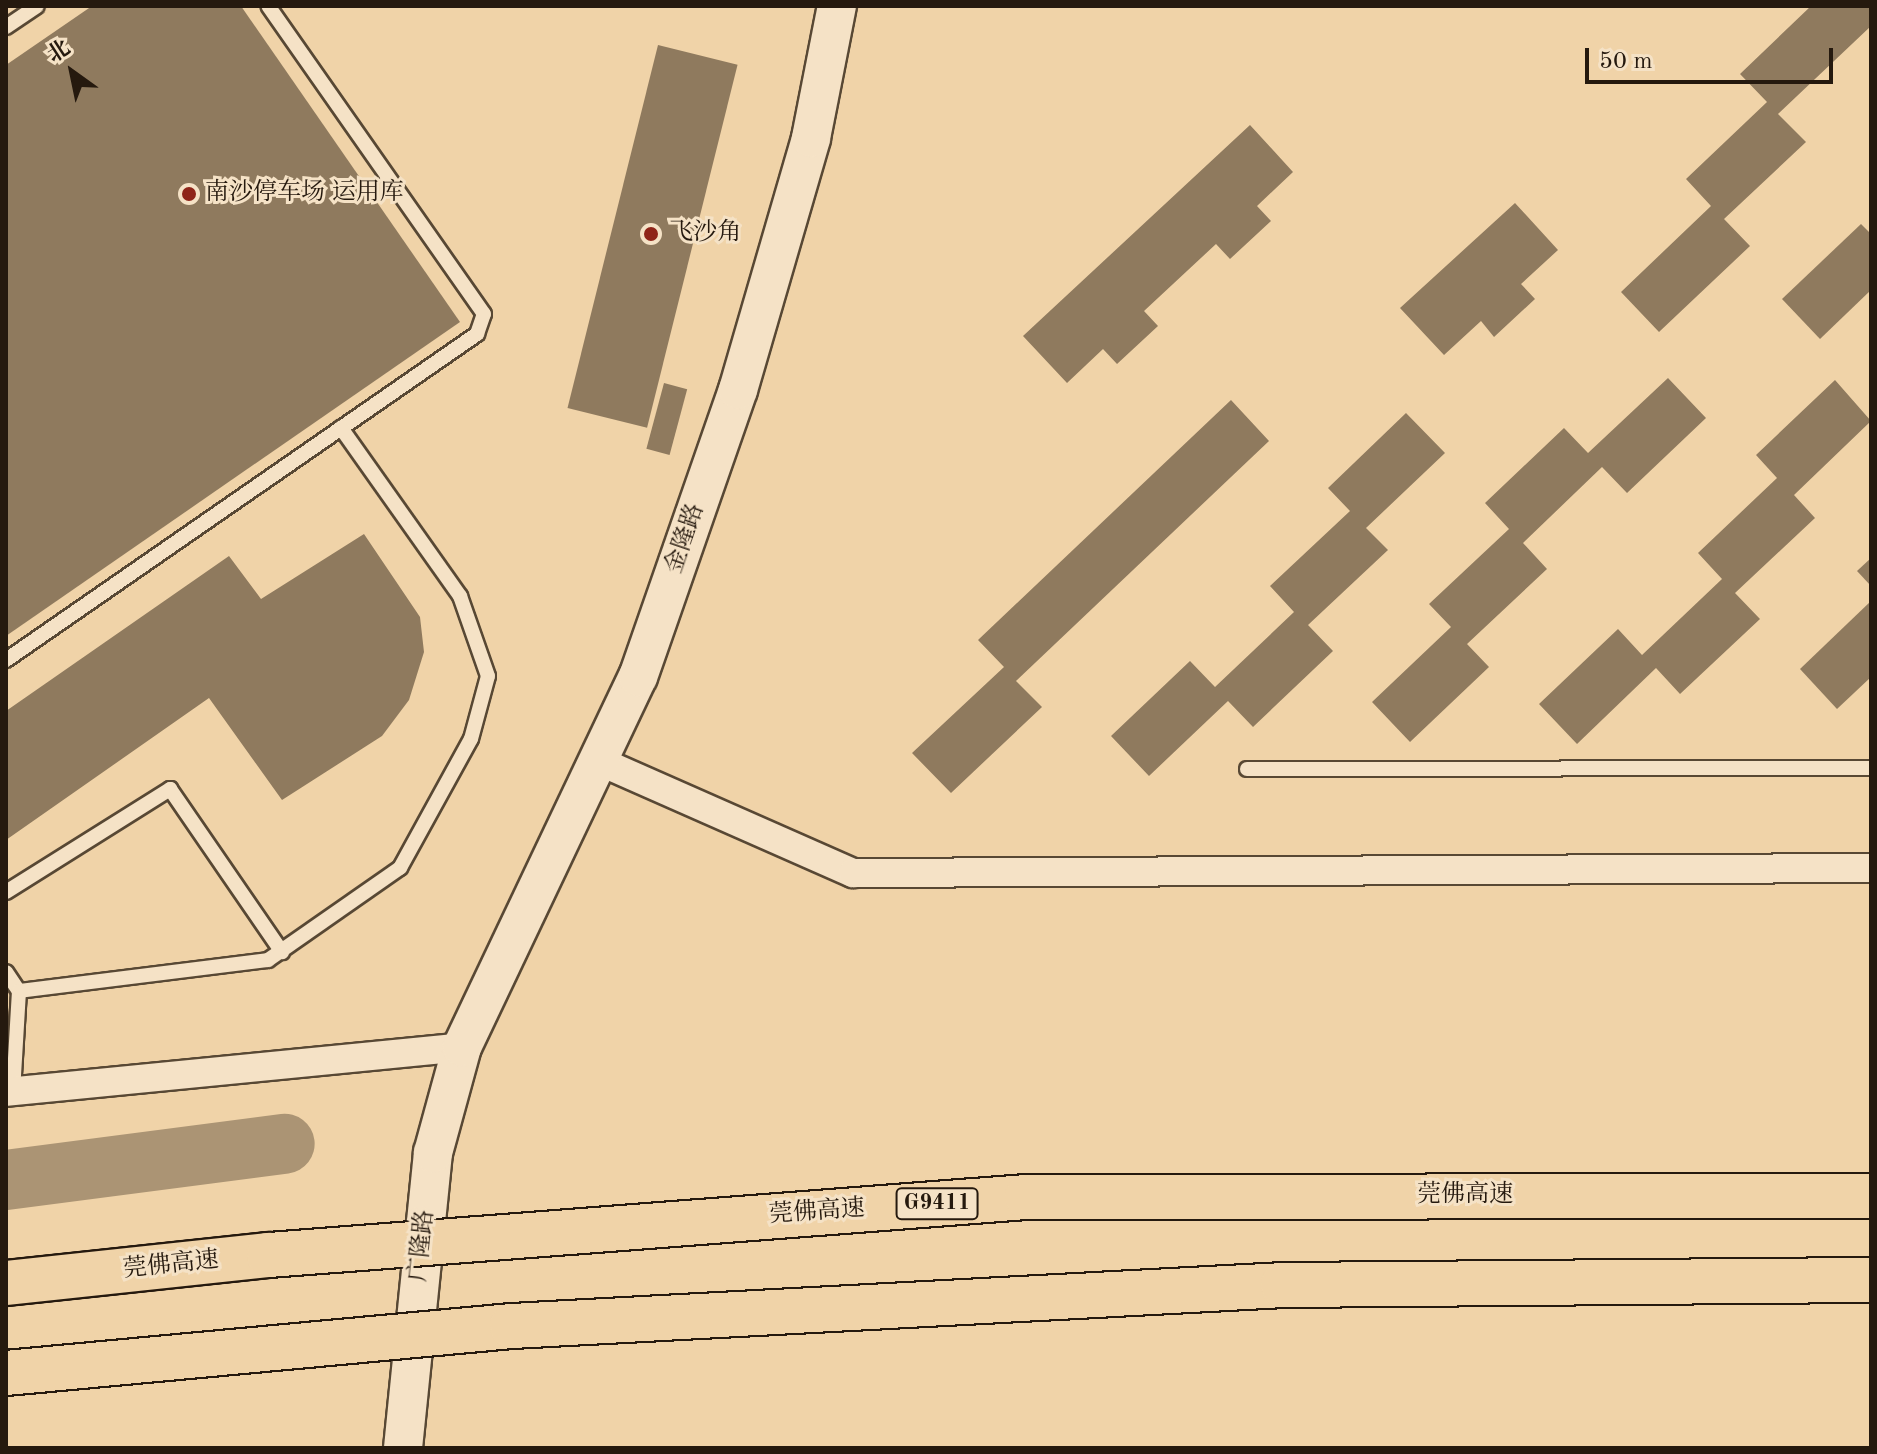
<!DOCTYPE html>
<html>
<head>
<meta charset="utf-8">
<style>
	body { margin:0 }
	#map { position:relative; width:1877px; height:1454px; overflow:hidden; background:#f0d3a8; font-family:"Old Standard TT","Noto Serif SC",serif }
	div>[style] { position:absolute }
	.river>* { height:60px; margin:-30px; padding:0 30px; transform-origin:30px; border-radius:30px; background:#ab9474 }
	.building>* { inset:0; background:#8f7a5e; transform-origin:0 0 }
	.roads { filter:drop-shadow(2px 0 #584834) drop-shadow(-2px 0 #584834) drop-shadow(0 2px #584834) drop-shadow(0 -2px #584834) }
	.lane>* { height:14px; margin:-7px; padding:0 7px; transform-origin:7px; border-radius:7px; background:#f5e2c6 }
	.street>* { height:28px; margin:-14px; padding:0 14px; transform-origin:14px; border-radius:14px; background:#f5e2c6 }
	.secondary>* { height:38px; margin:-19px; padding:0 19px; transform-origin:19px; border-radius:19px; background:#f5e2c6 }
	.bridges { filter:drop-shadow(2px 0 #25190e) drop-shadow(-2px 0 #25190e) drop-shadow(0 2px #25190e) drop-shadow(0 -2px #25190e) }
	.highway-bridge>* { height:44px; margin:-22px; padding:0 22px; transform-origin:22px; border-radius:22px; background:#f0d3a8 }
	.dots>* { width:22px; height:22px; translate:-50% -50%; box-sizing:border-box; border:4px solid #f5e2c6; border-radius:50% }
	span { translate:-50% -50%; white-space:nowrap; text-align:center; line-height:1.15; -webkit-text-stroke:6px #f5e2c6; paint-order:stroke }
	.shield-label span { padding:2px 6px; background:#f5e2c6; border:2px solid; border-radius:6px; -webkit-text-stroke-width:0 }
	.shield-label { font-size:22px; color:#25190e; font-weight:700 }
	.poi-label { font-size:24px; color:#25190e }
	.left { translate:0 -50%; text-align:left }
	.street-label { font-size:24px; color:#25190e }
	.frame { position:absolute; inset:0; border:8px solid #25190e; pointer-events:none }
	.north { position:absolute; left:32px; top:32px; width:80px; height:80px; -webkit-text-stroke:6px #f5e2c6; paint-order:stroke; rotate:327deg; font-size:22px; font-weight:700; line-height:32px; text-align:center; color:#25190e }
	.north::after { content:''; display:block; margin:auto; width:28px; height:36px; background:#25190e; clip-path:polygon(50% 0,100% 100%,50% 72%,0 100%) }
	.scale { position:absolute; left:1585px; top:48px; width:248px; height:36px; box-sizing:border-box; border:4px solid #25190e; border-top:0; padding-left:10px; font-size:24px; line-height:28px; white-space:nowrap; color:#25190e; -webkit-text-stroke:6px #f5e2c6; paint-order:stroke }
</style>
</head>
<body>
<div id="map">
	<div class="river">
		<i style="left:6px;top:1180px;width:281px;rotate:-7.4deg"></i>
	</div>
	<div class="building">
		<i style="clip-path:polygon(92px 6px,241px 6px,460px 322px,6px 636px,6px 65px)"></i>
		<i style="clip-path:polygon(1811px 6px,1871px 6px,1871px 26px,1778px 114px,1806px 142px,1724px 219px,1750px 246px,1659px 332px,1621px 292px,1711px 206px,1686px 179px,1767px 102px,1740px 74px)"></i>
		<i style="left:658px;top:45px;width:82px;height:374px;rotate:14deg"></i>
		<i style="clip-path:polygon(1250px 125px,1293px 172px,1257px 206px,1271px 221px,1230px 259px,1216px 244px,1144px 311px,1158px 326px,1117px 364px,1103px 349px,1067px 383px,1023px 336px)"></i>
		<i style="clip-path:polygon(1515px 203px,1558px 250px,1521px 284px,1535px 299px,1494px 337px,1481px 321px,1444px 355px,1400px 308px)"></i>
		<i style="clip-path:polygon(1861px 224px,1871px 234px,1871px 290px,1820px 339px,1782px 299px)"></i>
		<i style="clip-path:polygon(1668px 378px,1706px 418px,1627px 493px,1602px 467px,1523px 543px,1547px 569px,1467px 644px,1489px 667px,1410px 742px,1372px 702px,1451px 627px,1429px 604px,1509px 529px,1485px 503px,1564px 428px,1588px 453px)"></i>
		<i style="clip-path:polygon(1835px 380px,1871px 421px,1794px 495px,1815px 518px,1735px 593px,1760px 619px,1680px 694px,1656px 668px,1577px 744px,1539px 704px,1618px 629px,1642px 655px,1722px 579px,1698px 553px,1777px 478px,1756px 455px)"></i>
		<i style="left:664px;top:383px;width:24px;height:68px;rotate:15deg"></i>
		<i style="clip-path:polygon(1231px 400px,1269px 441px,1016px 681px,1042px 707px,951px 793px,912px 753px,1004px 667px,978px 640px)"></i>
		<i style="clip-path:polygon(1406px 413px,1445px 453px,1366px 528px,1388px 550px,1308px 625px,1333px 651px,1253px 727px,1228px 701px,1149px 776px,1111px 736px,1190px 661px,1215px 687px,1294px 612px,1270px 586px,1350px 511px,1328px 488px)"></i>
		<i style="clip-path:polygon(364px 534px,420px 617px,424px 652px,409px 700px,382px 736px,282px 800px,209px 698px,6px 840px,6px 711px,229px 556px,261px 599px)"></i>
		<i style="clip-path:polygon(1871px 558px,1871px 586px,1857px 571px)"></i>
		<i style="clip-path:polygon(1871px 601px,1871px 677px,1837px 709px,1800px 669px)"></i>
	</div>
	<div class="roads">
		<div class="lane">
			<i style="left:6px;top:27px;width:37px;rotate:-34deg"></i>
			<i style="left:6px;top:660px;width:573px;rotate:-34.69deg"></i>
			<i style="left:477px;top:334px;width:21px;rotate:-71deg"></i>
			<i style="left:484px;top:314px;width:376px;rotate:-125deg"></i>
			<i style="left:1247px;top:769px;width:624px;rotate:-0.09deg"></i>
			<i style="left:6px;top:892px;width:194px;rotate:-32.1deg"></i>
			<i style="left:170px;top:789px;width:198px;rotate:55.5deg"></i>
			<i style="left:6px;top:972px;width:23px;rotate:56deg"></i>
			<i style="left:19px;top:991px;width:100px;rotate:93.4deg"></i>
			<i style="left:19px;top:991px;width:251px;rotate:-7.1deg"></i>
			<i style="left:268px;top:960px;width:161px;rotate:-34.9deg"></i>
			<i style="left:400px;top:868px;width:147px;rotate:-61.2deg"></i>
			<i style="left:471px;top:739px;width:65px;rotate:-74.9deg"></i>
			<i style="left:488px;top:676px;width:85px;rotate:-109.3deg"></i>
			<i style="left:460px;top:596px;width:206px;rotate:-125.3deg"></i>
		</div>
		<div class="street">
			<i style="left:599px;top:761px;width:278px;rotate:23.8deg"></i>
			<i style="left:853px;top:873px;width:1018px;rotate:-0.28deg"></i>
			<i style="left:6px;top:1092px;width:458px;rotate:-5.6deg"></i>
		</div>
		<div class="secondary">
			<i style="left:403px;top:1448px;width:297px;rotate:-84.2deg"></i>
			<i style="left:433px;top:1153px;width:110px;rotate:-74.7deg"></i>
			<i style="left:462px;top:1047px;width:410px;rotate:-64.6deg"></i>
			<i style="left:638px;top:677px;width:304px;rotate:-70.8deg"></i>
			<i style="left:738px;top:390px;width:262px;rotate:-73.8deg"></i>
			<i style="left:811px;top:138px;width:135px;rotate:-78.9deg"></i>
		</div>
	</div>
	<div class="bridges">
		<div class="highway-bridge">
			<i style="left:6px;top:1283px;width:264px;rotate:-6.1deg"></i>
			<i style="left:269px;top:1255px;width:760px;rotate:-4.38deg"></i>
			<i style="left:1027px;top:1197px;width:844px;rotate:-0.07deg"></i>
			<i style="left:6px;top:1373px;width:508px;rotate:-5.31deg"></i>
			<i style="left:512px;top:1326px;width:772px;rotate:-3.04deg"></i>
			<i style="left:1283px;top:1285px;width:588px;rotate:-0.49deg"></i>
		</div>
	</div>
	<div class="dots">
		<i style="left:189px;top:194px;background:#8f2418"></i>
		<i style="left:651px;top:234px;background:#8f2418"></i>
	</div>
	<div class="shield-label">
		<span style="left:937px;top:1204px">G9411</span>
	</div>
	<div class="poi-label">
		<span class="left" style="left:205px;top:194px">南沙停车场 运用库</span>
		<span class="left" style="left:669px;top:234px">飞沙角</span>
	</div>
	<div class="street-label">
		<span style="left:686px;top:539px;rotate:-71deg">金隆路</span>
		<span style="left:1465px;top:1196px">莞佛高速</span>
		<span style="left:817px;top:1213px;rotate:-4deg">莞佛高速</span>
		<span style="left:423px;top:1246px;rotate:-84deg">广隆路</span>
		<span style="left:171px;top:1266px;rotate:-6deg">莞佛高速</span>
	</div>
	<div class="frame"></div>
	<div class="north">北</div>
	<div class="scale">50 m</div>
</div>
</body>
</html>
